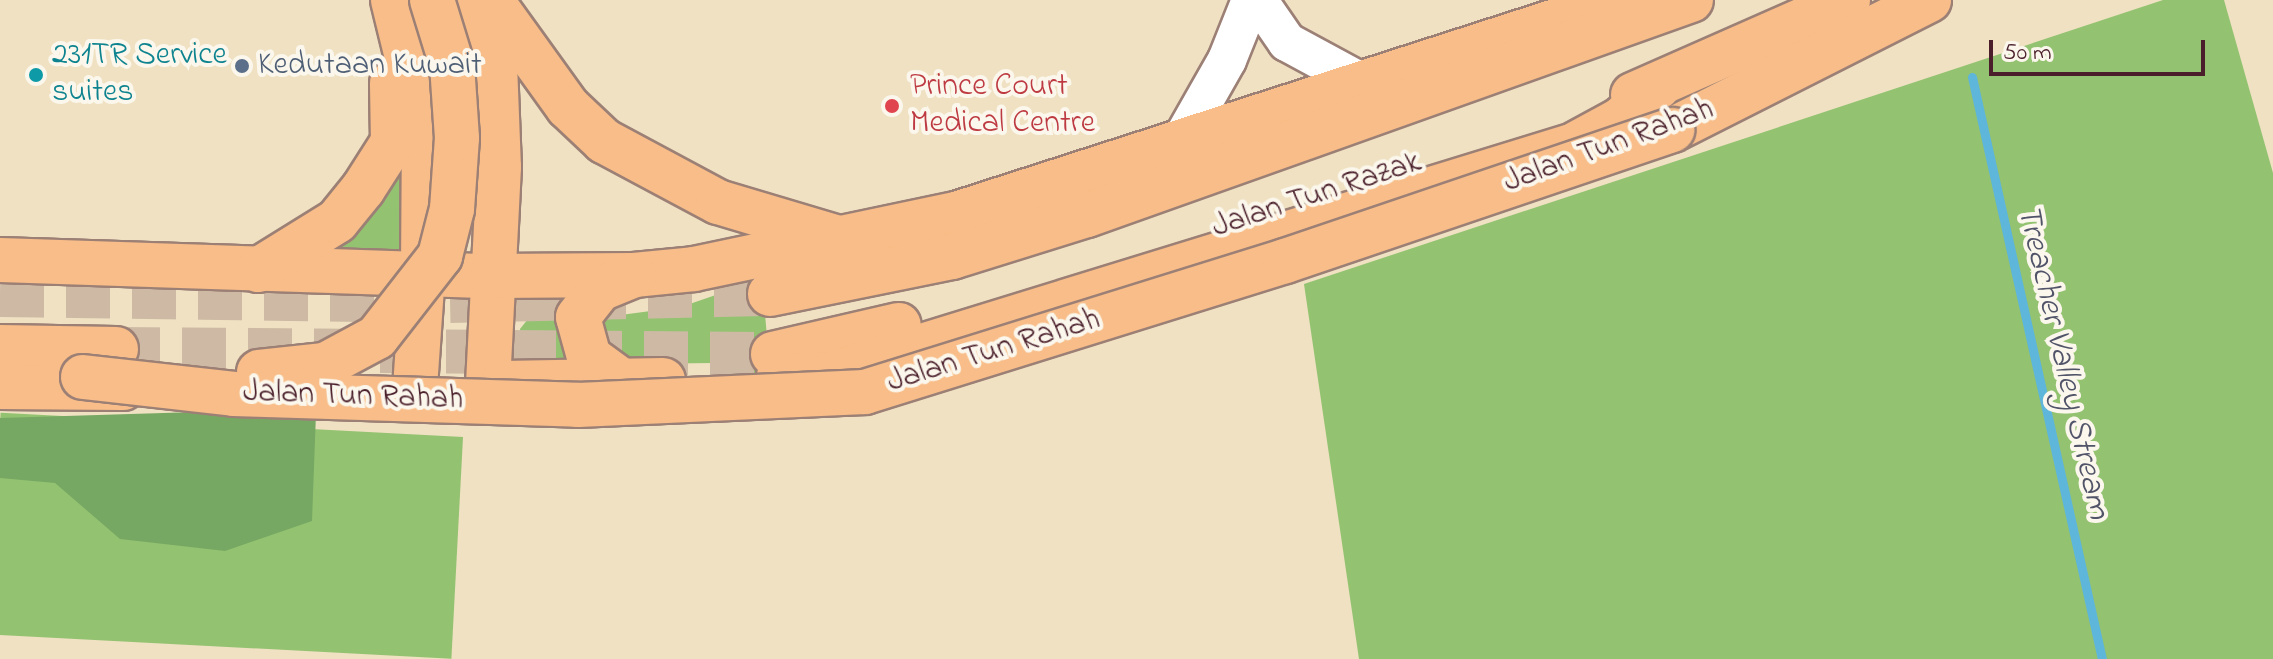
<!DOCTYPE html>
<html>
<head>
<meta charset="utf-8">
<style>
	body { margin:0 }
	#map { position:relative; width:2273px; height:659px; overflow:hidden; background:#efe1c2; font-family:"Indie Flower",sans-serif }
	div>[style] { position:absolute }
	.green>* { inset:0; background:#93c271; transform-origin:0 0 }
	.forest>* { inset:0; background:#76a863 }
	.stream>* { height:9px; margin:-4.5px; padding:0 4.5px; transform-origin:4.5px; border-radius:4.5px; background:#5eb6db }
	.major-tunnel>* { height:44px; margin-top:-22px; transform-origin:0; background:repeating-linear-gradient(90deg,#cebaa4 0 44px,transparent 0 66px) }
	.roads { filter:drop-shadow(2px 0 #9c8076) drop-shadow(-2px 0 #9c8076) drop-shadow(0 2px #9c8076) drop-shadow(0 -2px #9c8076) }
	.minor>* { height:38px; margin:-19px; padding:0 19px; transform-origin:19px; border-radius:19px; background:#fff }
	.major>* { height:44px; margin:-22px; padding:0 22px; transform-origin:22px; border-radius:22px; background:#f8bd88 }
	.bridges { filter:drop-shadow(2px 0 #9c8076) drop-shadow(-2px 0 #9c8076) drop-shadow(0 2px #9c8076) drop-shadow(0 -2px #9c8076) }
	.major-bridge>* { height:44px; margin:-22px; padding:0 22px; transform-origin:22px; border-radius:22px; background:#f8bd88 }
	.dots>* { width:22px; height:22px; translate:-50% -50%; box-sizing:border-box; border:4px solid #fbf7ec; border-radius:50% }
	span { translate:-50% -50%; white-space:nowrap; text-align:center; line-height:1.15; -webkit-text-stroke:8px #fbf7ec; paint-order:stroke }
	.culture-label { font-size:32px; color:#0d838f }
	.left { translate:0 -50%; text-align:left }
	.service-label { font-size:32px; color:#4e5e75 }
	.health-label { font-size:32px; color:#be3a42 }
	.street-label { font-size:32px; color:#4a1f2b }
	.water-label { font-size:34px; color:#515469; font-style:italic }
	.scale { position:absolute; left:1989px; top:40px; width:216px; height:36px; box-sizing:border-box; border:4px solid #4a1f2b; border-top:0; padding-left:10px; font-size:24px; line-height:28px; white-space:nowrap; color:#4a1f2b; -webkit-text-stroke:6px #fbf7ec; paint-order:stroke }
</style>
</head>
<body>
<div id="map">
	<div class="green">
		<i style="clip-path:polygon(2163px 0,2224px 0,2273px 173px,2273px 659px,1359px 659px,1304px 284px)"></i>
		<i style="clip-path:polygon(402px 154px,403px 262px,335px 256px,343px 235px)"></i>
		<i style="clip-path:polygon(762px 279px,771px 384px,748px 384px,729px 365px,713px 363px,630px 364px,601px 339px,602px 323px,613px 316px,681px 307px)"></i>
		<i style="clip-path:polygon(567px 311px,571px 365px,537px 365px,522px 345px,520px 329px,532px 314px)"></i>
		<i style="left:463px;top:437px;width:222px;height:463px;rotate:93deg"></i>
	</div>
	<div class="forest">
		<i style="clip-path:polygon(229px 411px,316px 413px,312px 521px,225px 551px,120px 539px,55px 483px,0 478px,0 418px)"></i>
	</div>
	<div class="stream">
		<i style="left:1972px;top:77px;width:596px;rotate:77.41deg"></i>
	</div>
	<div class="major-tunnel">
		<i style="left:0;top:295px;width:450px;rotate:0.8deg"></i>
		<i style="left:450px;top:301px;width:320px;rotate:-1.3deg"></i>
		<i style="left:116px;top:349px;width:657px;rotate:0.44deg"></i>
	</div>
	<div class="roads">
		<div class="minor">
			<i style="left:1258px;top:0;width:51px;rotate:55.4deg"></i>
			<i style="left:1287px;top:42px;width:82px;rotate:28.4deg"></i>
			<i style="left:1181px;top:141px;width:93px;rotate:-60.4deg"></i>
			<i style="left:1227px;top:60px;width:65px;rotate:-68.2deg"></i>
		</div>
		<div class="major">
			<i style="left:393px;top:0;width:131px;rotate:76.3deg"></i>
			<i style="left:424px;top:127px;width:146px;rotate:90.4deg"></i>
			<i style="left:423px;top:273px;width:114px;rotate:94deg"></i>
			<i style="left:473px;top:0;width:68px;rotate:71deg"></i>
			<i style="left:495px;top:64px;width:103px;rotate:87.8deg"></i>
			<i style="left:499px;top:167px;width:217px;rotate:92.9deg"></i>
			<i style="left:491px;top:0;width:132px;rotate:54.3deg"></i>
			<i style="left:568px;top:107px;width:50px;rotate:43.4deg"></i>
			<i style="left:604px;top:141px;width:129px;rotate:28.2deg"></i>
			<i style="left:718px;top:202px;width:126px;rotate:16.6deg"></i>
			<i style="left:1633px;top:95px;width:235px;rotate:-23.8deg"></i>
			<i style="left:1672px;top:130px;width:288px;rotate:-26.8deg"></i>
			<i style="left:0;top:260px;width:492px;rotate:1.9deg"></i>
			<i style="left:492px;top:276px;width:142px;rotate:-0.4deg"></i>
			<i style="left:634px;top:275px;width:60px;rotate:-5.7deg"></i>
			<i style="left:694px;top:269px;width:268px;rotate:-11.9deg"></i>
			<i style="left:956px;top:214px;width:699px;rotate:-17.84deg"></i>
			<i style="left:258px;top:270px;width:93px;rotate:-31.8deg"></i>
			<i style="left:337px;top:221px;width:41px;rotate:-50.9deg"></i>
			<i style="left:363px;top:189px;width:56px;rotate:-57.4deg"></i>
			<i style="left:393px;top:142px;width:59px;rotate:-91deg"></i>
			<i style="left:770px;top:294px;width:186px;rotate:-11.5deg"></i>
			<i style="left:952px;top:257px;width:141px;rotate:-17.3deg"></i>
			<i style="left:1087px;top:215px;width:641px;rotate:-19.59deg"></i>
			<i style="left:0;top:347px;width:116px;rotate:1deg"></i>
			<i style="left:773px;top:354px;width:129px;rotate:-13deg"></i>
			<i style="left:779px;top:376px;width:52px;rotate:-2.2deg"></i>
			<i style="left:831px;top:374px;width:777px;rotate:-17.13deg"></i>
			<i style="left:1574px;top:145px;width:52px;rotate:-28.5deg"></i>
			<i style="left:1620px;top:120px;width:52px;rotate:-41.1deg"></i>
			<i style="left:622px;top:381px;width:41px;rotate:-144deg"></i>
			<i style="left:589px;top:357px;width:41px;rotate:-105.4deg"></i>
			<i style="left:578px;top:317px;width:36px;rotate:-52deg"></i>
			<i style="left:600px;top:289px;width:37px;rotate:-22deg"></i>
			<i style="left:503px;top:383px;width:160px;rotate:-1.1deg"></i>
			<i style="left:0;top:387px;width:123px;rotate:0.5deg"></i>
		</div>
	</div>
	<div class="bridges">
		<div class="major-bridge">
			<i style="left:259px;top:372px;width:66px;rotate:-6.1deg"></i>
			<i style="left:325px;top:365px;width:59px;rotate:-28.3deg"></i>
			<i style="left:377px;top:337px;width:103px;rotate:-52.1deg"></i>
			<i style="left:440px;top:256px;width:49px;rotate:-75.7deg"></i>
			<i style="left:452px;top:209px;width:71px;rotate:-86deg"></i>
			<i style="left:457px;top:138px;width:73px;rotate:-93.9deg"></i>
			<i style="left:452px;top:65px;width:68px;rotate:-107.1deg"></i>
			<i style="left:83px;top:377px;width:152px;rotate:6.4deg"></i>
			<i style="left:234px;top:394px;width:344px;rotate:1.8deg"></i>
			<i style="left:578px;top:405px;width:287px;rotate:-2.6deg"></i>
			<i style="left:865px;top:392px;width:440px;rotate:-17.3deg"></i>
			<i style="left:1285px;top:261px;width:409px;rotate:-18.7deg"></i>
		</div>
	</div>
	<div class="dots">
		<i style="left:242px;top:66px;background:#5c6f8a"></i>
		<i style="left:36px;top:75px;background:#0f9aa8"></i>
		<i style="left:892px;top:106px;background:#e0444e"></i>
	</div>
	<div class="culture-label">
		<span class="left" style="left:52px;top:75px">231TR Service<br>suites</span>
	</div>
	<div class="service-label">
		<span class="left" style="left:258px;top:66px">Kedutaan Kuwait</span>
	</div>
	<div class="health-label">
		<span class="left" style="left:910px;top:106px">Prince Court<br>Medical Centre</span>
	</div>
	<div class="street-label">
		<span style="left:1609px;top:147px;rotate:-20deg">Jalan Tun Rahah</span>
		<span style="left:1317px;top:196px;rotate:-18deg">Jalan Tun Razak</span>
		<span style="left:994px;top:352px;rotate:-17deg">Jalan Tun Rahah</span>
		<span style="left:353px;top:397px;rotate:2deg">Jalan Tun Rahah</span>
	</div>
	<div class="water-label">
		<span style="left:2062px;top:362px;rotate:77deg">Treacher Valley Stream</span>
	</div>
	<div class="scale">50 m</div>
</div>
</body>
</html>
